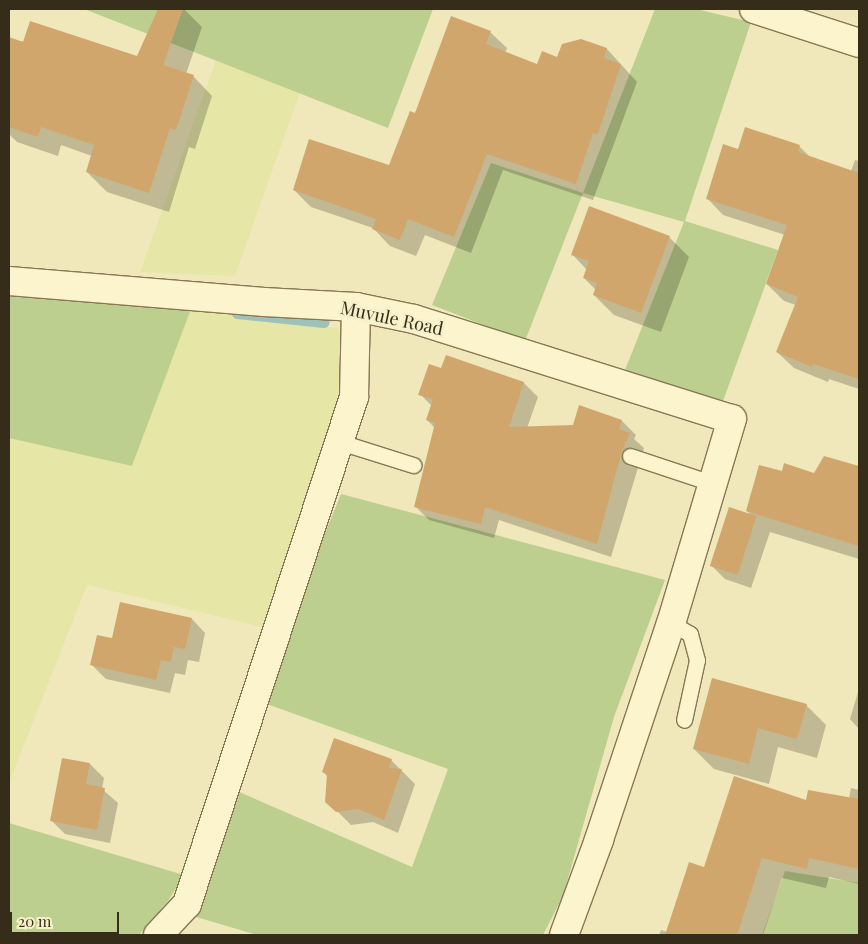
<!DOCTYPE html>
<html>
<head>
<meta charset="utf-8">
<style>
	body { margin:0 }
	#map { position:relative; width:868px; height:944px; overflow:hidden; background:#f0e8ba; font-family:"Playfair Display",serif }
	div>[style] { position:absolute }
	.farmland>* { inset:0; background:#e6e6a7 }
	.green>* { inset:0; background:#bdcf8e }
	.shadow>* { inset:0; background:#0003 }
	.stream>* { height:11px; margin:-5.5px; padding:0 5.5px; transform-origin:5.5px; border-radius:5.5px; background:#9fc1bc }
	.building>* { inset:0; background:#d1a66d; transform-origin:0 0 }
	.roads { filter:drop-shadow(1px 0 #887754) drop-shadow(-1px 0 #887754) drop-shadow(0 1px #887754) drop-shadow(0 -1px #887754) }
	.service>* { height:15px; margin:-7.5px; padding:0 7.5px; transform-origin:7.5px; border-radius:7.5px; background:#fbf4cd }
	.minor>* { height:28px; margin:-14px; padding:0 14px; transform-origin:14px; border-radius:14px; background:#fbf4cd }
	span { translate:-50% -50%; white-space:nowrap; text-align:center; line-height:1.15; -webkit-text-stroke:5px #f7f1ca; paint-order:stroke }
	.street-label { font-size:18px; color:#362c1a }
	.frame { position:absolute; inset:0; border:10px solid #362c1a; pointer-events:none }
	.scale { position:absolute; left:10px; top:912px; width:109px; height:22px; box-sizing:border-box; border:2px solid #362c1a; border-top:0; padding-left:6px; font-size:15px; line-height:18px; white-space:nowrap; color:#362c1a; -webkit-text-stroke:4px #f7f1ca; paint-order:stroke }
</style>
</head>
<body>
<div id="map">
	<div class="farmland">
		<i style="clip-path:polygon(216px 60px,300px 92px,235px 276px,140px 272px)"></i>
		<i style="clip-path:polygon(191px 309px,338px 328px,349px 369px,271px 629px,87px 585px,9px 783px,9px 438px,132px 466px)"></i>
	</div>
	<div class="green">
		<i style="clip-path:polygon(84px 9px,433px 9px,388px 128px)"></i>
		<i style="clip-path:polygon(655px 9px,696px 9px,751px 22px,685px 221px,778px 250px,723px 401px,625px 370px,684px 222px,583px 193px,525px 341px,432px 305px,491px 163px,583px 193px)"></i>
		<i style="clip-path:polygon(9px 291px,191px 309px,132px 466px,9px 438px)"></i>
		<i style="clip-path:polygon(341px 494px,665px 580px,614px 717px,563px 896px,543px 935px,257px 935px,193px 916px,237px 791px,412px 867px,448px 769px,264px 703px,314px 560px)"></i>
		<i style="clip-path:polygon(9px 823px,184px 875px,168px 901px,139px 935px,9px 935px)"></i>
		<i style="clip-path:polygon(785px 871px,859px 883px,859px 935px,762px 935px)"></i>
	</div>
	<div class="shadow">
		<i style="clip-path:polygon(159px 9px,184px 9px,202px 27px,186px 74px,193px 76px,212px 96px,195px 149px,189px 147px,169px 212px,107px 192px,87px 172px,92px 156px,61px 145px,58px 156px,17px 142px,9px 134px,9px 50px,12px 40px,138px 57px)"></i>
		<i style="clip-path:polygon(490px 32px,507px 48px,505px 53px,538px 66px,558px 58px,581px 40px,607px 49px,637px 82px,593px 200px,503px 170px,471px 253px,425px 235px,416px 256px,390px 246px,373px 228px,311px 207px,294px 190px,389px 166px,416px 114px)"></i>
		<i style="clip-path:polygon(799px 146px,811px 158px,851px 171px,855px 160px,859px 161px,859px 389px,829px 379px,828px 382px,794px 368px,777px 352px,796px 305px,784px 301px,767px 284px,785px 235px,723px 215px,707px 198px,739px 151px)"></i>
		<i style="clip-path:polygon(669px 237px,689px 257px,661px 332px,614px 315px,594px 295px,596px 290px,584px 278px,587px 270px,572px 254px)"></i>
		<i style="clip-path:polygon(446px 356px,524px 383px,538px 397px,527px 428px,574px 426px,580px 407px,622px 421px,636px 435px,634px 439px,644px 448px,611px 557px,499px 520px,494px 538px,429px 520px,415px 506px,435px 428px,427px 420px,432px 406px,420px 394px,442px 369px)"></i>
		<i style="clip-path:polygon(858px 467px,859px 559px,770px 532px,751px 588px,725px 579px,711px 565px,751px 515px,747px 511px,783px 473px,814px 474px)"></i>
		<i style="clip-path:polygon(192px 619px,205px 633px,199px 662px,188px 660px,185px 675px,175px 673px,170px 693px,106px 679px,92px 665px,113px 640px)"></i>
		<i style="clip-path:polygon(859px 689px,859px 729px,850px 719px)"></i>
		<i style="clip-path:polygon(806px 705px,826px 725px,817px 758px,778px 747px,769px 784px,714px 769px,694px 749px)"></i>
		<i style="clip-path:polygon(391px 760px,415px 784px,398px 833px,373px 822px,351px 825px,327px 801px,328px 777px,323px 772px)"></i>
		<i style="clip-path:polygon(90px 764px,104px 778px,102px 789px,118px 803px,110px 843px,65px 834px,51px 820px)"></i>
		<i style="clip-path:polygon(851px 788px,859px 790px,859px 884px,829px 877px,826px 888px,782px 878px,763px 935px,659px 935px,661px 930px,667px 932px,704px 868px,807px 802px,849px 799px)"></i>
	</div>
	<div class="stream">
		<i style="left:237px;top:313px;width:87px;rotate:5.9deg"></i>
	</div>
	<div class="building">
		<i style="clip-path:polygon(158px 9px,183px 9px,163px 65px,194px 75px,176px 130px,170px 128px,149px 193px,86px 172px,94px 145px,41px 127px,38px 137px,9px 127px,9px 37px,23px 42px,30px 21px,137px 56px)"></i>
		<i style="clip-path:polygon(451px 16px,491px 31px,486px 44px,537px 64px,542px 51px,557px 57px,562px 44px,581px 39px,607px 48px,604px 58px,621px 64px,598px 134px,593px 133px,576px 184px,487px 154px,454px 237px,408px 219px,400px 240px,372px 229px,376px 219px,293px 190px,309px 139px,389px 165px,410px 111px,415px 113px)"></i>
		<i style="clip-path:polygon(745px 127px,800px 145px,798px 152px,859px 173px,859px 379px,813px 364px,812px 367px,776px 352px,798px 297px,766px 284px,787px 225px,706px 199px,723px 144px,738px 149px)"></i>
		<i style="clip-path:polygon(589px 206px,670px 236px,641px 313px,593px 295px,597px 283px,583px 278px,589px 261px,571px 255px)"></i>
		<i style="clip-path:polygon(446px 355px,524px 382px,509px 427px,573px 425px,579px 405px,622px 420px,619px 429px,630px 433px,621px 454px,597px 544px,485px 507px,481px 524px,414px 507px,435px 423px,426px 420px,433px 399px,418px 395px,429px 364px,441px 368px)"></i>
		<i style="clip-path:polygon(824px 456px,859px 466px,859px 546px,746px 511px,759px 465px,782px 471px,784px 463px,814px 473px)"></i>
		<i style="left:729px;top:507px;width:29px;height:62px;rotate:18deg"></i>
		<i style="clip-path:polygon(120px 602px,192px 618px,185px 649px,174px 647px,171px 662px,161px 660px,156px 680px,90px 665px,97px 635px,112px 638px)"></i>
		<i style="clip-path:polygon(712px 678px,807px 704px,797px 739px,758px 728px,749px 764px,693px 749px)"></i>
		<i style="clip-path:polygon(334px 738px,392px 759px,389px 768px,402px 769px,384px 820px,358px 809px,336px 812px,325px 802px,327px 774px,322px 772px)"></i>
		<i style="clip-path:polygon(62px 758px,90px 763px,86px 784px,105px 788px,97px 830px,50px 821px)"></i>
		<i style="clip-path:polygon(734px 776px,806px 800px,808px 790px,859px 799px,859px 869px,809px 858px,807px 869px,762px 858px,737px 935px,665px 935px,689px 862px,704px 867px)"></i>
	</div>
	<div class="roads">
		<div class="service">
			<i style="left:340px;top:442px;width:77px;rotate:17.5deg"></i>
			<i style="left:630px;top:456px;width:89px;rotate:18.4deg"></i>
			<i style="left:671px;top:623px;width:22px;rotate:30deg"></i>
			<i style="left:690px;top:634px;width:27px;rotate:75deg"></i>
			<i style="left:697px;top:660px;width:61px;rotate:102.2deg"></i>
		</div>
		<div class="minor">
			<i style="left:754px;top:9px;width:110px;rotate:17.9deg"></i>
			<i style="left:9px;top:281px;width:256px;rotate:4.7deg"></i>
			<i style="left:264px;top:302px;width:92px;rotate:3.1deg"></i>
			<i style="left:356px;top:307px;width:59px;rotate:11.7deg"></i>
			<i style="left:414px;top:319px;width:333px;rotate:17.5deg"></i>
			<i style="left:732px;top:419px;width:213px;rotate:106.6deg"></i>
			<i style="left:671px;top:623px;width:229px;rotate:108.4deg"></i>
			<i style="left:599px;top:840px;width:101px;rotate:110.2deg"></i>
			<i style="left:158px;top:935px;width:42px;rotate:-46.9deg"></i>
			<i style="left:187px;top:904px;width:534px;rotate:-71.77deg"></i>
			<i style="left:354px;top:397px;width:90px;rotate:-88.7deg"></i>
		</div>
	</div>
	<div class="street-label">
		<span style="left:392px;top:318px;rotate:12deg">Muvule Road</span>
	</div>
	<div class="frame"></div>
	<div class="scale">20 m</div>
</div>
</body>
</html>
